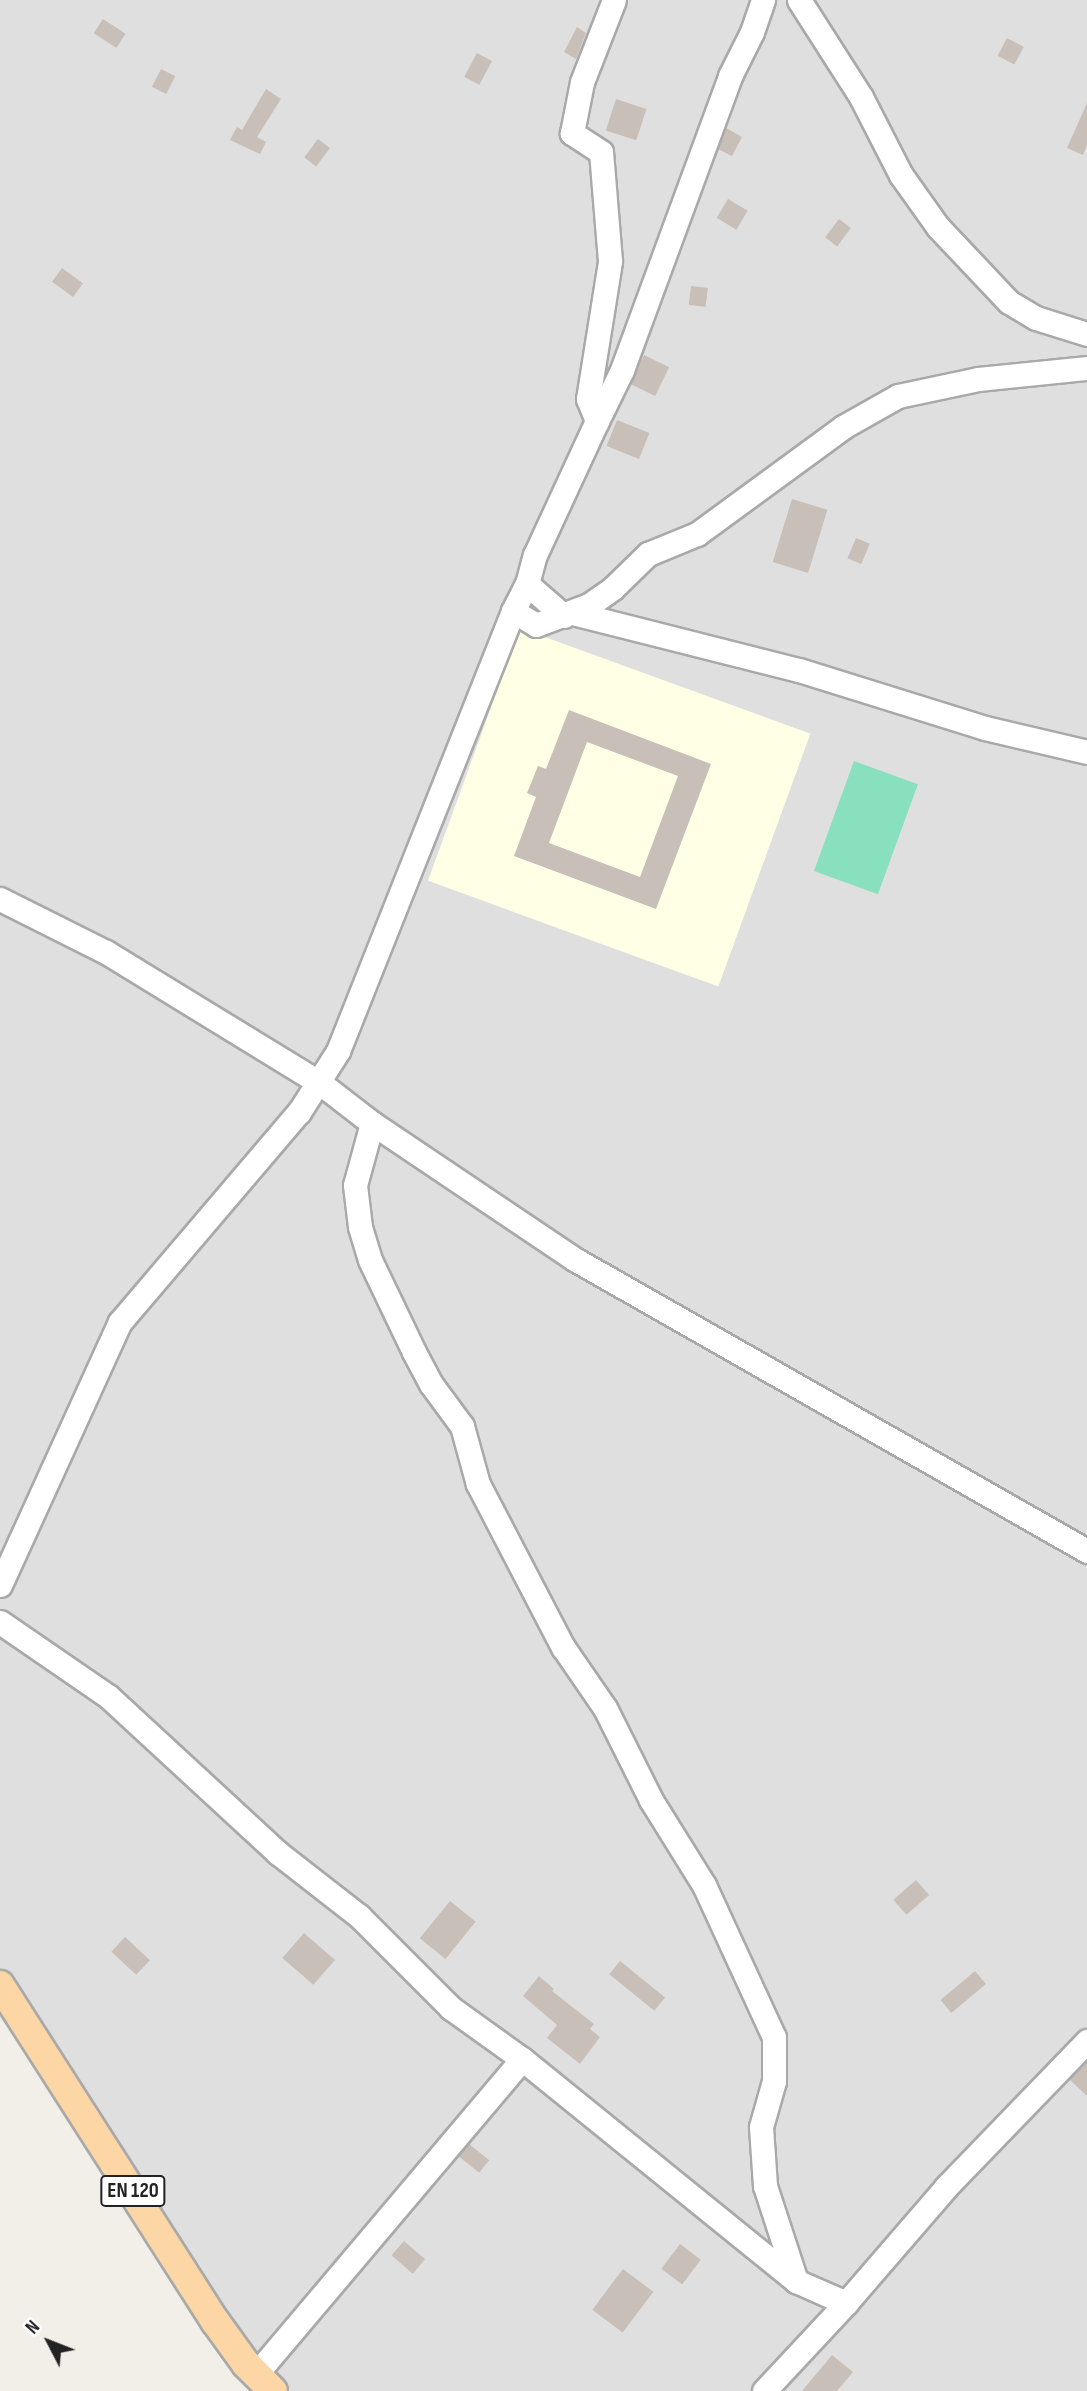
<!DOCTYPE html>
<html>
<head>
<meta charset="utf-8">
<style>
	body { margin:0 }
	#map { position:relative; width:1087px; height:2391px; overflow:hidden; background:#f2efe9; font-family:"Sofia Sans Condensed",sans-serif }
	div>[style] { position:absolute }
	.residential>* { inset:0; background:#e0dfdf }
	.education>* { inset:0; background:#ffffe5; transform-origin:0 0 }
	.pitch>* { inset:0; background:#88e0be; transform-origin:0 0 }
	.building>* { inset:0; background:#c7bfb8; transform-origin:0 0 }
	.roads { filter:drop-shadow(2px 0 #a9a9a9) drop-shadow(-2px 0 #a9a9a9) drop-shadow(0 2px #a9a9a9) drop-shadow(0 -2px #a9a9a9) }
	.minor>* { height:23px; margin:-11.5px; padding:0 11.5px; transform-origin:11.5px; border-radius:11.5px; background:#fff }
	.major>* { height:28px; margin:-14px; padding:0 14px; transform-origin:14px; border-radius:14px; background:#fcd6a4 }
	span { translate:-50% -50%; white-space:nowrap; text-align:center; line-height:1.15; -webkit-text-stroke:5px #fff; paint-order:stroke }
	.shield-label span { padding:2px 5px; background:#fff; border:2px solid; border-radius:5px; -webkit-text-stroke-width:0 }
	.shield-label { font-size:21px; color:#222; font-weight:700 }
	.north { position:absolute; left:14px; top:2307px; width:70px; height:70px; -webkit-text-stroke:5px #fff; paint-order:stroke; rotate:312deg; font-size:19px; font-weight:700; line-height:28px; text-align:center; color:#222 }
	.north::after { content:''; display:block; margin:auto; width:24px; height:32px; background:#222; clip-path:polygon(50% 0,100% 100%,50% 72%,0 100%) }
</style>
</head>
<body>
<div id="map">
	<div class="residential">
		<i style="clip-path:polygon(0 0,1087px 0,1087px 2391px,268px 2391px,0 1984px)"></i>
	</div>
	<div class="education">
		<i style="left:520px;top:628px;width:309px;height:269px;rotate:20deg"></i>
	</div>
	<div class="pitch">
		<i style="left:854px;top:761px;width:68px;height:117px;rotate:20deg"></i>
	</div>
	<div class="building">
		<i style="left:103px;top:19px;width:27px;height:17px;rotate:33deg"></i>
		<i style="clip-path:polygon(577px 27px,586px 33px,576px 59px,564px 52px)"></i>
		<i style="left:1007px;top:38px;width:19px;height:20px;rotate:28deg"></i>
		<i style="left:477px;top:53px;width:17px;height:27px;rotate:28deg"></i>
		<i style="left:161px;top:69px;width:16px;height:20px;rotate:27deg"></i>
		<i style="clip-path:polygon(266px 89px,281px 99px,257px 137px,266px 142px,260px 154px,230px 140px,237px 127px,242px 130px)"></i>
		<i style="left:616px;top:99px;width:32px;height:33px;rotate:18deg"></i>
		<i style="clip-path:polygon(1087px 103px,1087px 145px,1083px 155px,1067px 148px)"></i>
		<i style="clip-path:polygon(726px 128px,742px 137px,732px 156px,718px 149px)"></i>
		<i style="left:318px;top:139px;width:15px;height:23px;rotate:37deg"></i>
		<i style="left:728px;top:199px;width:23px;height:22px;rotate:31deg"></i>
		<i style="left:839px;top:219px;width:15px;height:23px;rotate:37deg"></i>
		<i style="left:62px;top:268px;width:26px;height:17px;rotate:36deg"></i>
		<i style="left:691px;top:286px;width:17px;height:19px;rotate:7deg"></i>
		<i style="left:644px;top:355px;width:28px;height:32px;rotate:26deg"></i>
		<i style="left:617px;top:420px;width:35px;height:28px;rotate:22deg"></i>
		<i style="left:792px;top:499px;width:37px;height:66px;rotate:17deg"></i>
		<i style="left:856px;top:538px;width:15px;height:22px;rotate:23deg"></i>
		<i style="clip-path:polygon(evenodd,569px 710px,711px 764px,656px 909px,514px 856px,536px 797px,527px 793px,538px 766px,546px 769px,569px 710px,587px 742px,678px 776px,640px 877px,549px 843px,587px 742px)"></i>
		<i style="left:916px;top:1880px;width:20px;height:30px;rotate:49deg"></i>
		<i style="left:450px;top:1901px;width:33px;height:48px;rotate:39deg"></i>
		<i style="left:304px;top:1933px;width:41px;height:33px;rotate:41deg"></i>
		<i style="left:125px;top:1937px;width:34px;height:20px;rotate:43deg"></i>
		<i style="left:620px;top:1961px;width:58px;height:17px;rotate:39deg"></i>
		<i style="left:975px;top:1971px;width:17px;height:45px;rotate:50deg"></i>
		<i style="clip-path:polygon(539px 1976px,554px 1989px,552px 1991px,594px 2024px,590px 2029px,600px 2037px,580px 2064px,547px 2038px,557px 2025px,523px 1996px)"></i>
		<i style="clip-path:polygon(1087px 2062px,1087px 2096px,1070px 2080px)"></i>
		<i style="left:469px;top:2144px;width:26px;height:16px;rotate:39deg"></i>
		<i style="left:404px;top:2241px;width:28px;height:19px;rotate:41deg"></i>
		<i style="left:680px;top:2244px;width:26px;height:31px;rotate:37deg"></i>
		<i style="left:623px;top:2269px;width:38px;height:51px;rotate:37deg"></i>
		<i style="clip-path:polygon(832px 2355px,853px 2372px,837px 2391px,802px 2391px)"></i>
	</div>
	<div class="roads">
		<div class="minor">
			<i style="left:799px;top:0;width:115px;rotate:57.4deg"></i>
			<i style="left:861px;top:97px;width:88px;rotate:62.9deg"></i>
			<i style="left:901px;top:175px;width:64px;rotate:54.6deg"></i>
			<i style="left:938px;top:227px;width:103px;rotate:46.6deg"></i>
			<i style="left:1009px;top:302px;width:31px;rotate:31deg"></i>
			<i style="left:1036px;top:318px;width:53px;rotate:17.4deg"></i>
			<i style="left:597px;top:421px;width:57px;rotate:-63.9deg"></i>
			<i style="left:622px;top:370px;width:313px;rotate:-69.8deg"></i>
			<i style="left:730px;top:76px;width:49px;rotate:-63.4deg"></i>
			<i style="left:752px;top:32px;width:34px;rotate:-71deg"></i>
			<i style="left:527px;top:584px;width:49px;rotate:40.9deg"></i>
			<i style="left:513px;top:611px;width:27px;rotate:31deg"></i>
			<i style="left:536px;top:625px;width:57px;rotate:-20.7deg"></i>
			<i style="left:589px;top:605px;width:29px;rotate:-35deg"></i>
			<i style="left:613px;top:588px;width:49px;rotate:-44.2deg"></i>
			<i style="left:648px;top:554px;width:53px;rotate:-22.2deg"></i>
			<i style="left:697px;top:534px;width:181px;rotate:-36.2deg"></i>
			<i style="left:843px;top:427px;width:63px;rotate:-29.4deg"></i>
			<i style="left:898px;top:396px;width:82px;rotate:-12deg"></i>
			<i style="left:978px;top:379px;width:110px;rotate:-5.8deg"></i>
			<i style="left:573px;top:613px;width:233px;rotate:14.2deg"></i>
			<i style="left:799px;top:670px;width:195px;rotate:17.3deg"></i>
			<i style="left:985px;top:728px;width:105px;rotate:13.2deg"></i>
			<i style="left:0;top:899px;width:119px;rotate:26.6deg"></i>
			<i style="left:106px;top:952px;width:251px;rotate:31.5deg"></i>
			<i style="left:320px;top:1083px;width:66px;rotate:37.6deg"></i>
			<i style="left:372px;top:1123px;width:246px;rotate:33.9deg"></i>
			<i style="left:576px;top:1260px;width:588px;rotate:29.66deg"></i>
			<i style="left:372px;top:1123px;width:64px;rotate:105.3deg"></i>
			<i style="left:355px;top:1185px;width:42px;rotate:83.2deg"></i>
			<i style="left:360px;top:1227px;width:34px;rotate:73deg"></i>
			<i style="left:370px;top:1260px;width:102px;rotate:64.4deg"></i>
			<i style="left:414px;top:1352px;width:36px;rotate:62deg"></i>
			<i style="left:431px;top:1384px;width:52px;rotate:53.6deg"></i>
			<i style="left:462px;top:1426px;width:60px;rotate:74.6deg"></i>
			<i style="left:478px;top:1484px;width:184px;rotate:62.5deg"></i>
			<i style="left:563px;top:1647px;width:74px;rotate:55.5deg"></i>
			<i style="left:605px;top:1708px;width:103px;rotate:63.4deg"></i>
			<i style="left:651px;top:1800px;width:100px;rotate:58.1deg"></i>
			<i style="left:704px;top:1885px;width:167px;rotate:65.3deg"></i>
			<i style="left:774px;top:2037px;width:44px;rotate:90deg"></i>
			<i style="left:774px;top:2081px;width:48px;rotate:105.8deg"></i>
			<i style="left:761px;top:2127px;width:59px;rotate:86.1deg"></i>
			<i style="left:765px;top:2186px;width:100px;rotate:71.9deg"></i>
			<i style="left:796px;top:2281px;width:55px;rotate:23.7deg"></i>
			<i style="left:846px;top:2303px;width:153px;rotate:-49.2deg"></i>
			<i style="left:946px;top:2187px;width:203px;rotate:-46deg"></i>
			<i style="left:0;top:1585px;width:289px;rotate:-65.5deg"></i>
			<i style="left:120px;top:1322px;width:276px;rotate:-49.6deg"></i>
			<i style="left:299px;top:1112px;width:72px;rotate:-57.4deg"></i>
			<i style="left:338px;top:1051px;width:474px;rotate:-68.3deg"></i>
			<i style="left:513px;top:611px;width:30px;rotate:-63deg"></i>
			<i style="left:527px;top:584px;width:30px;rotate:-75deg"></i>
			<i style="left:535px;top:555px;width:148px;rotate:-65.2deg"></i>
			<i style="left:597px;top:421px;width:24px;rotate:-112deg"></i>
			<i style="left:588px;top:399px;width:140px;rotate:-80.9deg"></i>
			<i style="left:610px;top:261px;width:109px;rotate:-94.7deg"></i>
			<i style="left:601px;top:152px;width:35px;rotate:-147deg"></i>
			<i style="left:572px;top:133px;width:52px;rotate:-78.9deg"></i>
			<i style="left:582px;top:82px;width:88px;rotate:-68.7deg"></i>
			<i style="left:0;top:1622px;width:132px;rotate:34.5deg"></i>
			<i style="left:109px;top:1697px;width:230px;rotate:42.7deg"></i>
			<i style="left:278px;top:1853px;width:103px;rotate:37.9deg"></i>
			<i style="left:359px;top:1916px;width:130px;rotate:45deg"></i>
			<i style="left:451px;top:2008px;width:87px;rotate:35.7deg"></i>
			<i style="left:522px;top:2059px;width:353px;rotate:39deg"></i>
			<i style="left:256px;top:2374px;width:412px;rotate:-49.8deg"></i>
			<i style="left:764px;top:2391px;width:120px;rotate:-47deg"></i>
		</div>
		<div class="major">
			<i style="left:0;top:1985px;width:399px;rotate:57.4deg"></i>
			<i style="left:215px;top:2321px;width:53px;rotate:54.2deg"></i>
			<i style="left:246px;top:2364px;width:38px;rotate:45deg"></i>
		</div>
	</div>
	<div class="shield-label">
		<span style="left:133px;top:2191px">EN 120</span>
	</div>
	<div class="north">N</div>
</div>
</body>
</html>
